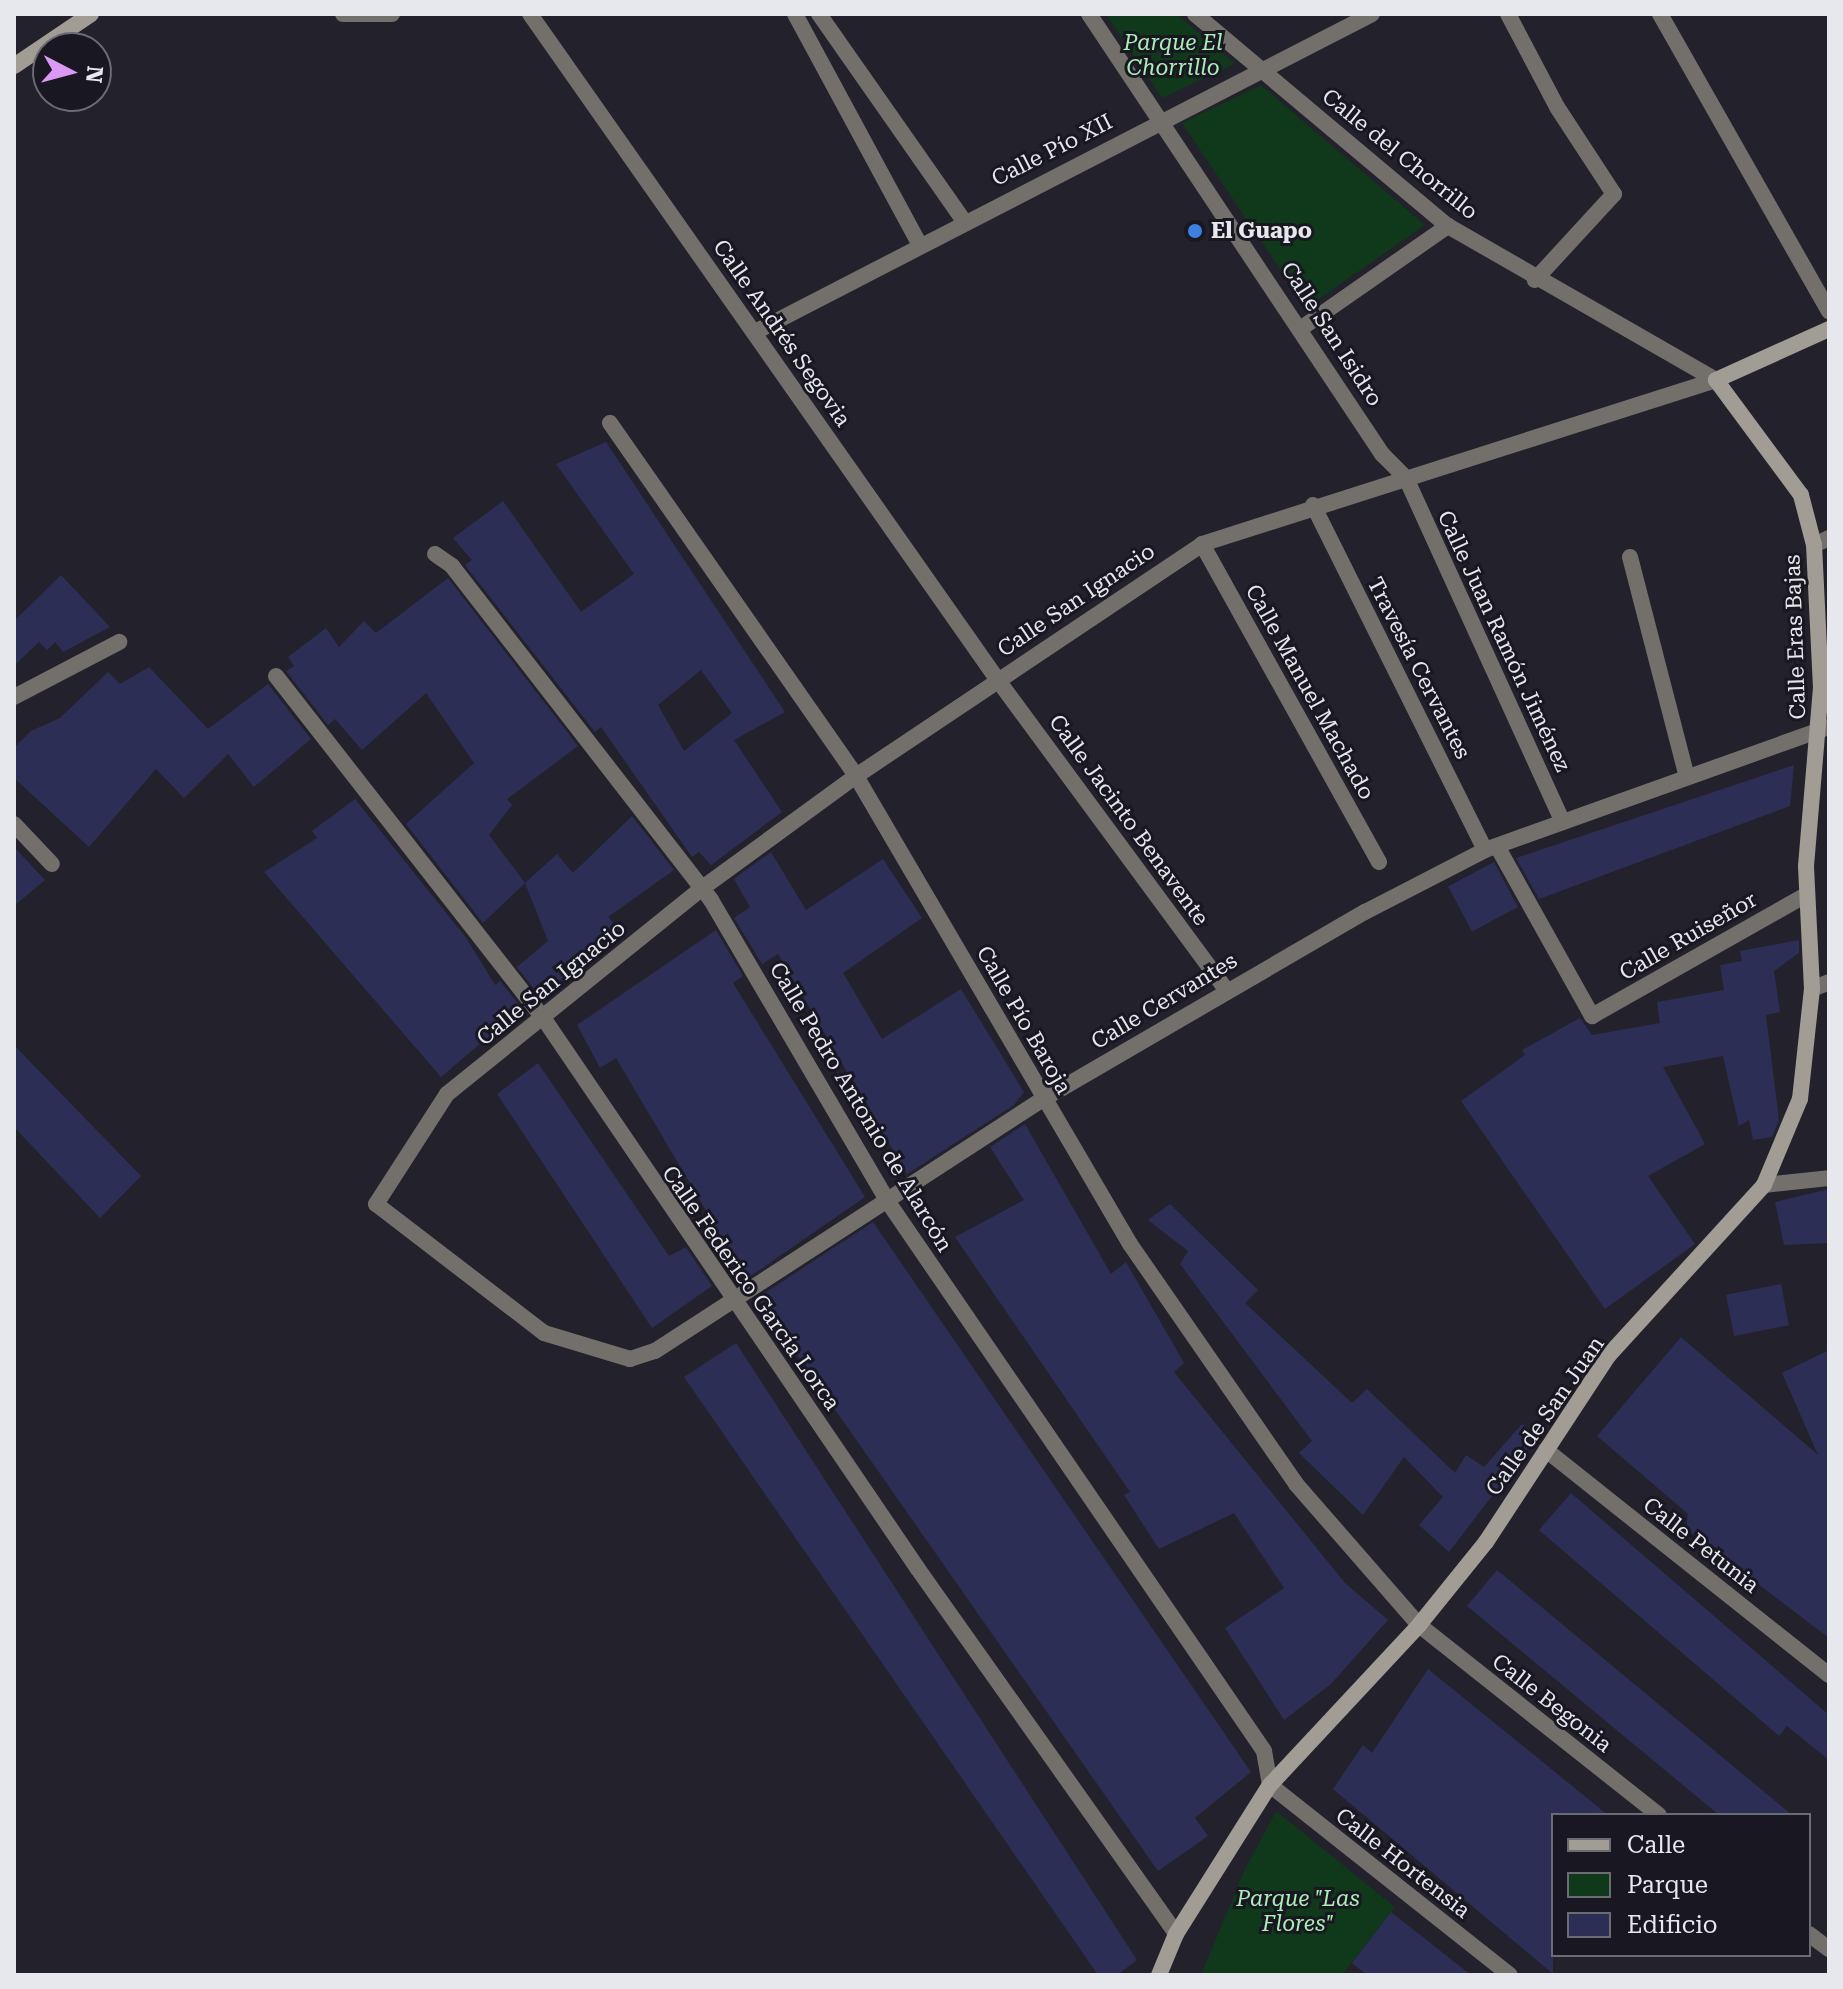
<!DOCTYPE html>
<html>
<head>
<meta charset="utf-8">
<style>
	body { margin:0 }
	#map { position:relative; width:1843px; height:1989px; overflow:hidden; background:#23212b; font-family:"Roboto Serif",serif }
	div>[style] { position:absolute }
	.green>* { inset:0; background:#10381b }
	.building>* { inset:0; background:#2d2e56; transform-origin:0 0 }
	.lane>* { height:16px; margin:-8px; padding:0 8px; transform-origin:8px; border-radius:8px; background:#73706b }
	.street>* { height:16px; margin:-8px; padding:0 8px; transform-origin:8px; border-radius:8px; background:#73706b }
	.secondary>* { height:16px; margin:-8px; padding:0 8px; transform-origin:8px; border-radius:8px; background:#a19c94 }
	.dots>* { width:22px; height:22px; translate:-50% -50%; box-sizing:border-box; border:4px solid #191822; border-radius:50% }
	span { translate:-50% -50%; white-space:nowrap; text-align:center; line-height:1.15; -webkit-text-stroke:6px #191822; paint-order:stroke }
	.park-label { font-size:22px; color:#aaeeb6; font-style:italic }
	.street-label { font-size:22px; color:#e7e7ee }
	.poi-label { font-size:22px; color:#e7e7ee; font-weight:700 }
	.left { translate:0 -50%; text-align:left }
	.frame { position:absolute; inset:0; border:16px solid #e7e7ee; pointer-events:none }
	.legend { position:absolute; left:1551px; top:1813px; width:260px; height:144px; box-sizing:border-box; background:#191822; border:2px solid #6b6b74; margin:0; padding:10px 14px; list-style:none; font-size:24px; color:#e7e7ee }
	.legend li { display:flex; align-items:center; gap:16px; height:40px }
	.legend b { width:40px; border:2px solid #6b6b74 }
	.north { position:absolute; left:32px; top:32px; width:80px; height:80px; box-sizing:border-box; background:#191822; border:2px solid #6b6b74; border-radius:50%; rotate:96deg; font-size:22px; font-weight:700; line-height:32px; text-align:center; color:#e7e7ee }
	.north::after { content:''; display:block; margin:auto; width:28px; height:36px; background:#db99f5; clip-path:polygon(50% 0,100% 100%,50% 72%,0 100%) }
</style>
</head>
<body>
<div id="map">
	<div class="green">
		<i style="clip-path:polygon(1106px 14px,1177px 14px,1235px 64px,1162px 98px)"></i>
		<i style="clip-path:polygon(1261px 85px,1425px 225px,1306px 308px,1182px 123px)"></i>
		<i style="clip-path:polygon(1276px 1811px,1395px 1907px,1342px 1975px,1201px 1975px,1244px 1871px)"></i>
	</div>
	<div class="building">
		<i style="clip-path:polygon(evenodd,606px 442px,785px 712px,734px 740px,782px 812px,711px 865px,699px 852px,692px 857px,601px 727px,595px 732px,465px 565px,472px 560px,453px 538px,503px 501px,581px 612px,634px 574px,556px 464px,606px 442px,701px 670px,732px 713px,684px 751px,658px 705px,701px 670px)"></i>
		<i style="clip-path:polygon(61px 575px,110px 627px,63px 652px,55px 642px,47px 650px,39px 642px,14px 666px,14px 621px)"></i>
		<i style="clip-path:polygon(448px 578px,578px 746px,507px 799px,512px 805px,489px 835px,525px 883px,483px 923px,406px 824px,474px 763px,426px 693px,362px 750px,335px 719px,328px 725px,286px 671px,294px 666px,288px 657px,326px 628px,339px 647px,364px 621px,376px 633px)"></i>
		<i style="clip-path:polygon(149px 667px,208px 729px,268px 684px,311px 739px,254px 787px,228px 754px,184px 798px,156px 769px,89px 847px,14px 778px,14px 748px,31px 731px,60px 718px,108px 672px,120px 684px)"></i>
		<i style="clip-path:polygon(1794px 765px,1790px 806px,1539px 899px,1516px 858px)"></i>
		<i style="clip-path:polygon(355px 799px,467px 939px,495px 985px,500px 981px,522px 1008px,441px 1077px,264px 872px,317px 838px,312px 831px)"></i>
		<i style="clip-path:polygon(632px 816px,674px 870px,608px 917px,622px 933px,553px 989px,550px 985px,538px 994px,517px 967px,548px 941px,525px 883px,557px 854px,573px 873px)"></i>
		<i style="clip-path:polygon(14px 847px,45px 880px,14px 906px)"></i>
		<i style="clip-path:polygon(771px 852px,806px 910px,883px 859px,922px 918px,843px 973px,882px 1039px,961px 989px,1024px 1092px,1014px 1105px,907px 1174px,778px 954px,762px 964px,734px 918px,750px 907px,734px 879px)"></i>
		<i style="left:1494px;top:862px;width:51px;height:52px;rotate:62deg"></i>
		<i style="clip-path:polygon(716px 930px,743px 976px,733px 983px,865px 1197px,745px 1280px,738px 1271px,731px 1275px,705px 1236px,717px 1229px,616px 1058px,600px 1068px,577px 1025px)"></i>
		<i style="clip-path:polygon(1799px 940px,1799px 953px,1774px 971px,1780px 1012px,1766px 1015px,1779px 1120px,1772px 1137px,1753px 1140px,1749px 1120px,1739px 1126px,1723px 1056px,1663px 1067px,1705px 1144px,1648px 1176px,1695px 1244px,1605px 1309px,1461px 1101px,1525px 1055px,1522px 1050px,1580px 1018px,1592px 1035px,1660px 1023px,1657px 1002px,1724px 990px,1720px 965px,1742px 961px,1740px 951px)"></i>
		<i style="clip-path:polygon(14px 1045px,141px 1176px,100px 1218px,14px 1127px)"></i>
		<i style="clip-path:polygon(538px 1063px,669px 1256px,686px 1247px,712px 1286px,652px 1328px,497px 1094px)"></i>
		<i style="clip-path:polygon(1025px 1124px,1111px 1274px,1126px 1262px,1184px 1363px,1174px 1372px,1345px 1583px,1388px 1620px,1331px 1684px,1284px 1720px,1225px 1628px,1284px 1588px,1234px 1513px,1159px 1549px,1124px 1495px,1130px 1492px,955px 1237px,1024px 1200px,990px 1147px)"></i>
		<i style="clip-path:polygon(1829px 1189px,1829px 1243px,1784px 1245px,1775px 1202px)"></i>
		<i style="clip-path:polygon(1170px 1204px,1258px 1290px,1245px 1303px,1352px 1403px,1367px 1389px,1455px 1473px,1466px 1455px,1484px 1467px,1522px 1424px,1538px 1436px,1449px 1552px,1419px 1525px,1443px 1497px,1404px 1457px,1363px 1515px,1299px 1453px,1312px 1441px,1180px 1264px,1188px 1251px,1148px 1220px)"></i>
		<i style="clip-path:polygon(873px 1222px,1251px 1772px,1195px 1818px,1208px 1836px,1158px 1871px,757px 1298px)"></i>
		<i style="left:1781px;top:1284px;width:42px;height:56px;rotate:79deg"></i>
		<i style="clip-path:polygon(1681px 1337px,1818px 1455px,1782px 1373px,1829px 1350px,1829px 1638px,1686px 1529px,1688px 1514px,1597px 1436px)"></i>
		<i style="clip-path:polygon(736px 1343px,1137px 1960px,1117px 1975px,1098px 1975px,684px 1377px)"></i>
		<i style="clip-path:polygon(1571px 1493px,1829px 1715px,1829px 1760px,1787px 1726px,1779px 1736px,1539px 1530px)"></i>
		<i style="clip-path:polygon(1497px 1570px,1792px 1815px,1719px 1815px,1467px 1606px)"></i>
		<i style="clip-path:polygon(1428px 1669px,1608px 1815px,1553px 1815px,1553px 1974px,1333px 1789px,1363px 1745px,1372px 1753px)"></i>
		<i style="clip-path:polygon(1391px 1912px,1471px 1975px,1367px 1975px,1352px 1963px)"></i>
	</div>
	<div class="lane">
		<i style="left:447px;top:1094px;width:131px;rotate:122.8deg"></i>
		<i style="left:376px;top:1204px;width:212px;rotate:37.5deg"></i>
		<i style="left:544px;top:1333px;width:90px;rotate:16.8deg"></i>
		<i style="left:630px;top:1359px;width:26px;rotate:-18deg"></i>
	</div>
	<div class="street">
		<i style="left:343px;top:14px;width:49px"></i>
		<i style="left:530px;top:14px;width:813px;rotate:54.92deg"></i>
		<i style="left:997px;top:679px;width:384px;rotate:53.6deg"></i>
		<i style="left:795px;top:14px;width:260px;rotate:61.6deg"></i>
		<i style="left:819px;top:14px;width:251px;rotate:55deg"></i>
		<i style="left:1089px;top:14px;width:529px;rotate:56.34deg"></i>
		<i style="left:1382px;top:454px;width:34px;rotate:45deg"></i>
		<i style="left:1406px;top:478px;width:378px;rotate:65.5deg"></i>
		<i style="left:1195px;top:14px;width:330px;rotate:40deg"></i>
		<i style="left:1448px;top:226px;width:309px;rotate:29.9deg"></i>
		<i style="left:1508px;top:14px;width:105px;rotate:62.2deg"></i>
		<i style="left:1557px;top:107px;width:104px;rotate:56.8deg"></i>
		<i style="left:1614px;top:194px;width:117px;rotate:132.6deg"></i>
		<i style="left:1660px;top:14px;width:342px;rotate:60.4deg"></i>
		<i style="left:1303px;top:327px;width:177px;rotate:-34.9deg"></i>
		<i style="left:755px;top:332px;width:694px;rotate:-27.27deg"></i>
		<i style="left:610px;top:423px;width:430px;rotate:55.1deg"></i>
		<i style="left:856px;top:776px;width:542px;rotate:59.65deg"></i>
		<i style="left:1130px;top:1244px;width:292px;rotate:55.3deg"></i>
		<i style="left:1296px;top:1484px;width:187px;rotate:48.9deg"></i>
		<i style="left:1419px;top:1625px;width:306px;rotate:38.4deg"></i>
		<i style="left:1313px;top:505px;width:385px;rotate:63.5deg"></i>
		<i style="left:1202px;top:544px;width:364px;rotate:60.9deg"></i>
		<i style="left:1814px;top:545px;width:17px;rotate:-25deg"></i>
		<i style="left:435px;top:554px;width:21px;rotate:35deg"></i>
		<i style="left:452px;top:566px;width:423px;rotate:52.2deg"></i>
		<i style="left:711px;top:900px;width:350px;rotate:59.6deg"></i>
		<i style="left:888px;top:1202px;width:665px;rotate:55.59deg"></i>
		<i style="left:1264px;top:1751px;width:35px;rotate:80deg"></i>
		<i style="left:1270px;top:1785px;width:306px;rotate:38.4deg"></i>
		<i style="left:1630px;top:557px;width:227px;rotate:75.5deg"></i>
		<i style="left:276px;top:676px;width:435px;rotate:52deg"></i>
		<i style="left:544px;top:1019px;width:665px;rotate:55.78deg"></i>
		<i style="left:918px;top:1569px;width:447px;rotate:54.7deg"></i>
		<i style="left:14px;top:697px;width:119px;rotate:-27.6deg"></i>
		<i style="left:14px;top:824px;width:55px;rotate:46.5deg"></i>
		<i style="left:1497px;top:846px;width:195px;rotate:60.8deg"></i>
		<i style="left:1592px;top:1016px;width:246px;rotate:-29.5deg"></i>
		<i style="left:1812px;top:989px;width:18px;rotate:-22deg"></i>
		<i style="left:447px;top:1094px;width:326px;rotate:-38.9deg"></i>
		<i style="left:701px;top:889px;width:192px;rotate:-36.1deg"></i>
		<i style="left:856px;top:776px;width:417px;rotate:-33.8deg"></i>
		<i style="left:1202px;top:544px;width:540px;rotate:-17.7deg"></i>
		<i style="left:1764px;top:1185px;width:65px;rotate:-6.1deg"></i>
		<i style="left:655px;top:1351px;width:465px;rotate:-33deg"></i>
		<i style="left:1045px;top:1098px;width:370px;rotate:-30.2deg"></i>
		<i style="left:1365px;top:912px;width:135px;rotate:-27.3deg"></i>
		<i style="left:1485px;top:850px;width:365px;rotate:-19.7deg"></i>
		<i style="left:1546px;top:1450px;width:362px;rotate:38.5deg"></i>
		<i style="left:1809px;top:1934px;width:25px;rotate:37deg"></i>
	</div>
	<div class="secondary">
		<i style="left:14px;top:66px;width:93px;rotate:-34deg"></i>
		<i style="left:1159px;top:1975px;width:44px;rotate:-67.5deg"></i>
		<i style="left:1176px;top:1934px;width:176px;rotate:-57.8deg"></i>
		<i style="left:1270px;top:1785px;width:219px;rotate:-47deg"></i>
		<i style="left:1419px;top:1625px;width:107px;rotate:-51.1deg"></i>
		<i style="left:1486px;top:1542px;width:222px;rotate:-56.7deg"></i>
		<i style="left:1608px;top:1356px;width:231px;rotate:-47.6deg"></i>
		<i style="left:1764px;top:1185px;width:93px;rotate:-67.3deg"></i>
		<i style="left:1800px;top:1099px;width:111px;rotate:-83.8deg"></i>
		<i style="left:1812px;top:989px;width:123px;rotate:-92.8deg"></i>
		<i style="left:1806px;top:866px;width:179px;rotate:-85.2deg"></i>
		<i style="left:1821px;top:688px;width:143px;rotate:-92.8deg"></i>
		<i style="left:1814px;top:545px;width:52px;rotate:-104.6deg"></i>
		<i style="left:1801px;top:495px;width:143px;rotate:-126.5deg"></i>
		<i style="left:1716px;top:380px;width:124px;rotate:-24.3deg"></i>
	</div>
	<div class="dots">
		<i style="left:1195px;top:231px;background:#3f7fe0"></i>
	</div>
	<div class="park-label">
		<span style="left:1173px;top:55px">Parque El<br>Chorrillo</span>
		<span style="left:1298px;top:1911px">Parque "Las<br>Flores"</span>
	</div>
	<div class="street-label">
		<span style="left:1052px;top:150px;rotate:-27deg">Calle Pío XII</span>
		<span style="left:1400px;top:154px;rotate:39deg">Calle del Chorrillo</span>
		<span style="left:782px;top:333px;rotate:55deg">Calle Andrés Segovia</span>
		<span style="left:1332px;top:334px;rotate:57deg">Calle San Isidro</span>
		<span style="left:1076px;top:600px;rotate:-34deg">Calle San Ignacio</span>
		<span style="left:1795px;top:637px;rotate:-92deg">Calle Eras Bajas</span>
		<span style="left:1504px;top:641px;rotate:65deg">Calle Juan Ramón Jiménez</span>
		<span style="left:1419px;top:668px;rotate:63deg">Travesía Cervantes</span>
		<span style="left:1310px;top:692px;rotate:61deg">Calle Manuel Machado</span>
		<span style="left:1129px;top:820px;rotate:54deg">Calle Jacinto Benavente</span>
		<span style="left:1688px;top:936px;rotate:-30deg">Calle Ruiseñor</span>
		<span style="left:551px;top:983px;rotate:-39deg">Calle San Ignacio</span>
		<span style="left:1164px;top:1001px;rotate:-31deg">Calle Cervantes</span>
		<span style="left:1024px;top:1020px;rotate:60deg">Calle Pío Baroja</span>
		<span style="left:861px;top:1107px;rotate:59deg">Calle Pedro Antonio de Alarcón</span>
		<span style="left:751px;top:1288px;rotate:55deg">Calle Federico García Lorca</span>
		<span style="left:1545px;top:1416px;rotate:-55deg">Calle de San Juan</span>
		<span style="left:1701px;top:1545px;rotate:38deg">Calle Petunia</span>
		<span style="left:1552px;top:1703px;rotate:38deg">Calle Begonia</span>
		<span style="left:1403px;top:1863px;rotate:38deg">Calle Hortensia</span>
	</div>
	<div class="poi-label">
		<span class="left" style="left:1211px;top:231px">El Guapo</span>
	</div>
	<div class="frame"></div>
	<ul class="legend">
	<li><b style="height:10px;background:#a19c94"></b>Calle</li>
	<li><b style="height:22px;background:#10381b"></b>Parque</li>
	<li><b style="height:22px;background:#2d2e56"></b>Edificio</li>
	</ul>
	<div class="north">N</div>
</div>
</body>
</html>
